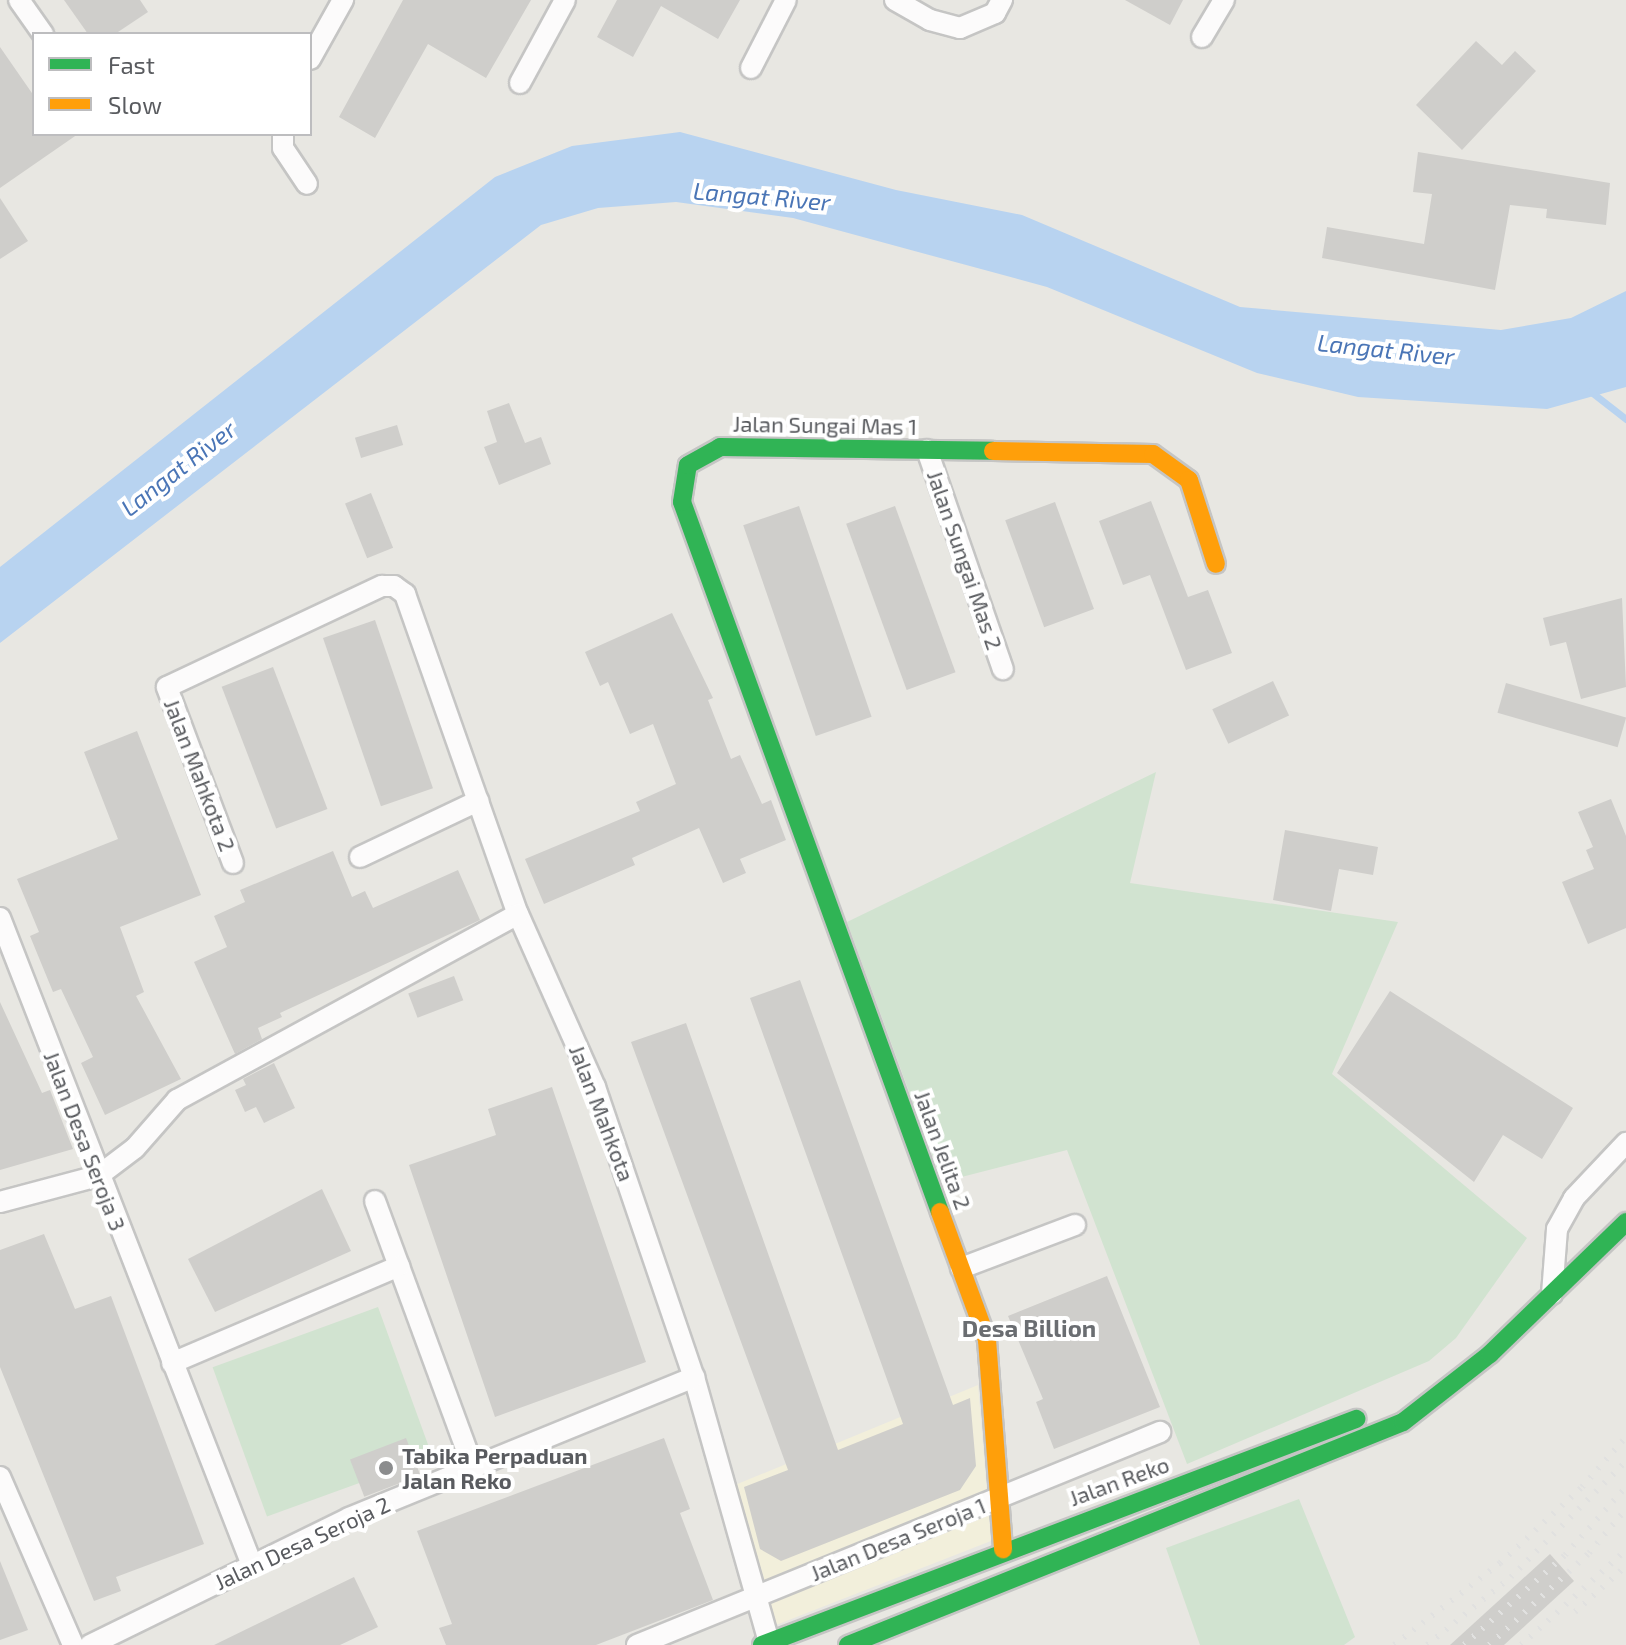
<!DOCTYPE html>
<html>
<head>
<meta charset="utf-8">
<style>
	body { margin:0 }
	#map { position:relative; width:1626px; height:1645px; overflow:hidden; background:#e8e7e2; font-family:"Exo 2",sans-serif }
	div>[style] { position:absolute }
	.commercial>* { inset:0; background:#f2efdb }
	.green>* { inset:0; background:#d1e3d0; transform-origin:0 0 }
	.water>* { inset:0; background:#b8d3f0 }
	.stream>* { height:7px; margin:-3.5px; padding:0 3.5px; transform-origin:3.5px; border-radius:3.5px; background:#b8d3f0 }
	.building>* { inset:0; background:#cfcecb; transform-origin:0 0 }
	.roads { filter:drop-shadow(2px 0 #c5c5c4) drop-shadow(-2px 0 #c5c5c4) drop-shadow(0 2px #c5c5c4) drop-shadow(0 -2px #c5c5c4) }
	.street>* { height:20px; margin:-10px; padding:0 10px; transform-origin:10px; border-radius:10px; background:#fcfbfb }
	.fast>* { height:18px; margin:-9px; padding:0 9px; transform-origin:9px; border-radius:9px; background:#30b455 }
	.slow>* { height:18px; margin:-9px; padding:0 9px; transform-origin:9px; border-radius:9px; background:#ff9f0a }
	.rail>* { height:6px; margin-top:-3px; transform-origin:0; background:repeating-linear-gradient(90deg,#e1e1e0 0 2px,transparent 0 12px) }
	.dots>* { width:22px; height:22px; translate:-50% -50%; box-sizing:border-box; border:4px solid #fff; border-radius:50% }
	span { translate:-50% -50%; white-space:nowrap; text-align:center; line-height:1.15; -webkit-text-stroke:8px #fff; paint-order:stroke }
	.street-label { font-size:22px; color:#595b5f }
	.poi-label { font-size:22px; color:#595b5f; font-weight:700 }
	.left { translate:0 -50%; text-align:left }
	.water-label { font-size:24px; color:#4a75b6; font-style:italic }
	.neighbourhood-label { font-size:24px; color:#6a6d71; font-weight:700 }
	.legend { position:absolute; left:32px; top:32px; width:280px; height:104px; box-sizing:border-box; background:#fff; border:2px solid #bdbdbf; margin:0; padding:10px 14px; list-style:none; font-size:24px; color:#595b5f }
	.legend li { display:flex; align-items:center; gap:16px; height:40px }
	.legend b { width:40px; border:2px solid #bdbdbf }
</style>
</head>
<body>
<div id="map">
	<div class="commercial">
		<i style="clip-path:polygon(978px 1385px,991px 1541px,776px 1625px,735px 1485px)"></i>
	</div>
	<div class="green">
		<i style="clip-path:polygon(1156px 772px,1130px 883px,1398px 922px,1332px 1074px,1527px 1238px,1456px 1338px,1429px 1361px,1187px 1464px,1067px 1150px,942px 1182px,847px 922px)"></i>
		<i style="left:378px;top:1307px;width:159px;height:176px;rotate:70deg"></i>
		<i style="clip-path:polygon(1299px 1499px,1355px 1637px,1344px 1645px,1200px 1645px,1166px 1548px)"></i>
	</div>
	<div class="water">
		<i style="clip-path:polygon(680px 132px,896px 190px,1022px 215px,1240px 307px,1501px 330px,1571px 318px,1626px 291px,1626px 387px,1547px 409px,1358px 397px,1257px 373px,1047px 287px,793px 218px,676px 202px,598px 208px,541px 225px,0 643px,0 567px,495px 177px,572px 146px)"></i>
	</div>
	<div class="stream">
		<i style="left:1590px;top:391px;width:46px;rotate:37.9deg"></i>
	</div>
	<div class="building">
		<i style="clip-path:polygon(64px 0,140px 0,148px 12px,115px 34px,88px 34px)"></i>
		<i style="clip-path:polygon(403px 0,531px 0,486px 78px,428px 44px,375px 138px,339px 117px)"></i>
		<i style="clip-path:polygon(617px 0,740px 0,718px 39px,661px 6px,633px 57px,597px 37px)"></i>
		<i style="clip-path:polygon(1125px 0,1183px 0,1170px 25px)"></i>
		<i style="clip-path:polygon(1476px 41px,1502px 65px,1515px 51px,1536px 71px,1462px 150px,1416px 105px)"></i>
		<i style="clip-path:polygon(0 47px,34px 96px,34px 134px,78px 134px,0 188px)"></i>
		<i style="clip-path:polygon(1418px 152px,1610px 183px,1606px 225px,1546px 218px,1547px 209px,1510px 205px,1495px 290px,1322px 258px,1327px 227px,1424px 244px,1432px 194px,1413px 192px)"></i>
		<i style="clip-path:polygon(0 198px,28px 241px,0 259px)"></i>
		<i style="clip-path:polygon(509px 403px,525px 443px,541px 437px,551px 464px,499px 485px,484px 447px,497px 442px,487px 411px)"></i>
		<i style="left:397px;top:425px;width:21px;height:44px;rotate:73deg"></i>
		<i style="left:371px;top:493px;width:59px;height:28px;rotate:68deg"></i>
		<i style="clip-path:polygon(1151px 501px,1188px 597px,1208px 590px,1232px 653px,1186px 670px,1150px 575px,1123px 585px,1099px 521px)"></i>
		<i style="left:1055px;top:502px;width:114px;height:53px;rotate:70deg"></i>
		<i style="left:799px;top:506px;width:223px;height:59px;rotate:71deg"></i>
		<i style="left:895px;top:506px;width:177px;height:52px;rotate:70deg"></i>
		<i style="clip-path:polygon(1622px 598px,1626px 687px,1581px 699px,1566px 642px,1550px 646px,1543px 618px)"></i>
		<i style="clip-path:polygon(672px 613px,713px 698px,708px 700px,731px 759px,740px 755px,762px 804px,771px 800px,786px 840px,740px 859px,746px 873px,723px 883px,699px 828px,632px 858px,635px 865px,544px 904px,525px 859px,640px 811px,636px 802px,676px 784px,653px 724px,630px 734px,608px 682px,600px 686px,585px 652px)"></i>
		<i style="left:375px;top:620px;width:178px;height:55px;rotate:71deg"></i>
		<i style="left:273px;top:667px;width:152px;height:55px;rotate:69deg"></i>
		<i style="left:1273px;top:681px;width:38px;height:67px;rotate:65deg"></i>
		<i style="left:1506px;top:683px;width:125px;height:31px;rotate:16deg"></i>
		<i style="clip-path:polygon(137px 731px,201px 895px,120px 927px,144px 992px,136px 996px,181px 1079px,105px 1115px,81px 1063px,93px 1057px,61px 989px,53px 992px,30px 936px,39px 932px,17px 879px,118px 839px,84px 752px)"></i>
		<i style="clip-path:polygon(1611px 799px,1626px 836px,1626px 928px,1588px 944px,1562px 882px,1594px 869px,1586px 850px,1593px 847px,1578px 812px)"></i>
		<i style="clip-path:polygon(1285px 830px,1378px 847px,1373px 875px,1339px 869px,1331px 911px,1273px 900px)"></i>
		<i style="clip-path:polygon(333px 851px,352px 897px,365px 891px,373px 908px,458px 870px,480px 920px,280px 1013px,282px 1017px,258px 1028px,262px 1039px,235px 1054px,194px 962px,227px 947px,214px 916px,245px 902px,240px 890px)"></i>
		<i style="left:454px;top:976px;width:26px;height:49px;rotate:69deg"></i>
		<i style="clip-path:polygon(800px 980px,953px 1405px,970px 1398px,976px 1466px,960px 1490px,781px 1561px,760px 1549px,744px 1487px,788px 1470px,631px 1042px,686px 1023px,838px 1450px,903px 1424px,750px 998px)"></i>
		<i style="clip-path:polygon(1390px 991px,1573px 1108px,1542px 1159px,1503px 1135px,1474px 1182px,1337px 1073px)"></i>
		<i style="clip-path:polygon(0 1002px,42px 1093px,50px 1090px,73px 1149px,0 1170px)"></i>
		<i style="clip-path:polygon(274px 1063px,295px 1108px,264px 1123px,256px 1107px,245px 1112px,235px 1090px,246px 1085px,243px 1079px)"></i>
		<i style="clip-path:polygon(552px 1087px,646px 1362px,495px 1417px,409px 1165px,496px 1135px,488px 1109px)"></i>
		<i style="clip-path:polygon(322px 1189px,351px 1251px,215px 1312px,188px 1259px)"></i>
		<i style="clip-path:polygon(44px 1234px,75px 1309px,111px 1296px,204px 1544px,116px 1577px,121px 1591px,94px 1601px,0 1367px,0 1250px)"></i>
		<i style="clip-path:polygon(1107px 1276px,1160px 1407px,1054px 1449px,1036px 1402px,1043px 1399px,1008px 1316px)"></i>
		<i style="left:406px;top:1438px;width:40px;height:60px;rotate:69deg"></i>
		<i style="clip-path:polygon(664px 1438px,690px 1509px,680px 1513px,713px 1600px,596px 1645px,446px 1645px,439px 1628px,452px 1624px,417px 1531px)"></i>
		<i style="clip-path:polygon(1550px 1554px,1574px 1581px,1504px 1645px,1450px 1645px)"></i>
		<i style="clip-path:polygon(0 1561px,28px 1630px,0 1640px)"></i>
		<i style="clip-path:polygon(354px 1577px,378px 1627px,340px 1645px,214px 1645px)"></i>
	</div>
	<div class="roads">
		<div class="street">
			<i style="left:19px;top:0;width:42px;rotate:54.8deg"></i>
			<i style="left:895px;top:0;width:40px;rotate:29.7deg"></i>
			<i style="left:930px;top:20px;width:31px;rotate:15deg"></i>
			<i style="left:960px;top:28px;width:38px;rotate:-23deg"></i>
			<i style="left:995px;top:13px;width:15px;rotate:-62deg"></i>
			<i style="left:1202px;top:37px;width:43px;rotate:-59.3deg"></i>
			<i style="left:310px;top:59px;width:68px;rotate:-60.8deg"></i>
			<i style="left:751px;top:68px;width:76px;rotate:-62.8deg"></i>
			<i style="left:520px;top:83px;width:94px;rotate:-61.5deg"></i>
			<i style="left:283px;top:134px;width:14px;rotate:90deg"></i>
			<i style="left:283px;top:148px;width:43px;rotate:56.3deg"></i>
			<i style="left:927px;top:450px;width:232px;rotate:70.9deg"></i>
			<i style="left:360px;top:857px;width:131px;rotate:-25.4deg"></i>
			<i style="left:233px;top:863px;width:188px;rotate:-110.6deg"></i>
			<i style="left:167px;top:687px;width:238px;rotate:-25.2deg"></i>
			<i style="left:382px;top:586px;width:12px"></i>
			<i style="left:394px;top:586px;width:14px;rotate:36deg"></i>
			<i style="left:405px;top:594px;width:339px;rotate:70.6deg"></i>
			<i style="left:518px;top:914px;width:189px;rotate:66deg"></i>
			<i style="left:595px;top:1087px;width:306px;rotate:71.2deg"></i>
			<i style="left:694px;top:1377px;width:275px;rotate:74.2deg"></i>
			<i style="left:0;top:918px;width:694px;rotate:68.72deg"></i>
			<i style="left:375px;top:1201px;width:283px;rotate:69.8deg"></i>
			<i style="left:0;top:1202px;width:101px;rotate:-14.9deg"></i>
			<i style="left:98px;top:1176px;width:46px;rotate:-37.1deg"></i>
			<i style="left:135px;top:1148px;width:64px;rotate:-48.8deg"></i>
			<i style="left:177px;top:1100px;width:388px;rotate:-28.6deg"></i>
			<i style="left:961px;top:1268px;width:122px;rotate:-20.7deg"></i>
			<i style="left:1552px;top:1294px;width:65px;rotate:-85.6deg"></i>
			<i style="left:1557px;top:1229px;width:35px;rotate:-61deg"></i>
			<i style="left:1574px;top:1198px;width:76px;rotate:-46.6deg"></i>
			<i style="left:172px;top:1363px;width:247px;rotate:-23.1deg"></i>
			<i style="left:0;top:1477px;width:183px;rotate:66.5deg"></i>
			<i style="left:90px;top:1645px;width:288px;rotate:-26.1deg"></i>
			<i style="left:349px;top:1518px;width:373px;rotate:-22.2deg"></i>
			<i style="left:637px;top:1645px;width:565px;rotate:-22.16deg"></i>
		</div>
		<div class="fast">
			<i style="left:940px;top:1212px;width:755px;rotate:-109.97deg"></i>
			<i style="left:682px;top:502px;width:37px;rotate:-81deg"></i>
			<i style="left:688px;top:465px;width:37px;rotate:-29deg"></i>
			<i style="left:720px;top:447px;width:273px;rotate:0.8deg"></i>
			<i style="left:762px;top:1645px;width:636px;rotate:-20.83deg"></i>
			<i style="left:848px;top:1645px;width:598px;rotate:-21.89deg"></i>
			<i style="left:1403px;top:1422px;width:110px;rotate:-38deg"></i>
			<i style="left:1490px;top:1354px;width:190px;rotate:-44.1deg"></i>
		</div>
		<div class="slow">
			<i style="left:993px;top:451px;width:160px;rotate:1.1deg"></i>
			<i style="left:1153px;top:454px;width:44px;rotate:35.8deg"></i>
			<i style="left:1189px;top:480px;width:88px;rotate:72.2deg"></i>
			<i style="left:940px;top:1212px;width:136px;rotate:69.8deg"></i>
			<i style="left:987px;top:1340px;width:210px;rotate:85.6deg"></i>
		</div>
	</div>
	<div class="rail">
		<i style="left:1575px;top:1612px;width:69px;rotate:-42deg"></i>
		<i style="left:1394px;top:1645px;width:134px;rotate:-37.7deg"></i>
		<i style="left:1500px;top:1563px;width:112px;rotate:-42.8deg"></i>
		<i style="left:1582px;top:1487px;width:67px;rotate:-48.7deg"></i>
		<i style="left:1427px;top:1645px;width:108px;rotate:-39deg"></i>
		<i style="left:1511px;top:1577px;width:163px;rotate:-45.2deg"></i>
		<i style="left:1464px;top:1645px;width:135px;rotate:-41.7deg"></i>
		<i style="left:1565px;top:1555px;width:91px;rotate:-48.1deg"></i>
		<i style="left:1489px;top:1645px;width:136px;rotate:-42.6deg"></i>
		<i style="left:1589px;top:1553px;width:57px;rotate:-49.9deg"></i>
		<i style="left:1521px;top:1645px;width:142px;rotate:-42.1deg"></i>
	</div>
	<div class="dots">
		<i style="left:386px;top:1468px;background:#8b8c8d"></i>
	</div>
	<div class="street-label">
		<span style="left:825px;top:425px;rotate:1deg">Jalan Sungai Mas 1</span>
		<span style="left:965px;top:560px;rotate:71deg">Jalan Sungai Mas 2</span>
		<span style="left:200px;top:775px;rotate:69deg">Jalan Mahkota 2</span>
		<span style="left:602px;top:1113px;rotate:69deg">Jalan Mahkota</span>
		<span style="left:85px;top:1141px;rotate:69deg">Jalan Desa Seroja 3</span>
		<span style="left:943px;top:1150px;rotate:70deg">Jalan Jelita 2</span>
		<span style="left:1119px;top:1481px;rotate:-20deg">Jalan Reko</span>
		<span style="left:898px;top:1539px;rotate:-22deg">Jalan Desa Seroja 1</span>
		<span style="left:302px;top:1543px;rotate:-25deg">Jalan Desa Seroja 2</span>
	</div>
	<div class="poi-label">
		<span class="left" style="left:402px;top:1468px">Tabika Perpaduan<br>Jalan Reko</span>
	</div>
	<div class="water-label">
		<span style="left:762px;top:196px;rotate:5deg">Langat River</span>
		<span style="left:1386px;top:349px;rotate:6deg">Langat River</span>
		<span style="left:178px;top:468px;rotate:-38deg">Langat River</span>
	</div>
	<div class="neighbourhood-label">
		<span style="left:1029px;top:1328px">Desa Billion</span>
	</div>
	<ul class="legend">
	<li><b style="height:10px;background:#30b455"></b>Fast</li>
	<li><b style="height:10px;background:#ff9f0a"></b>Slow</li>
	</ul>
</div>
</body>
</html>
